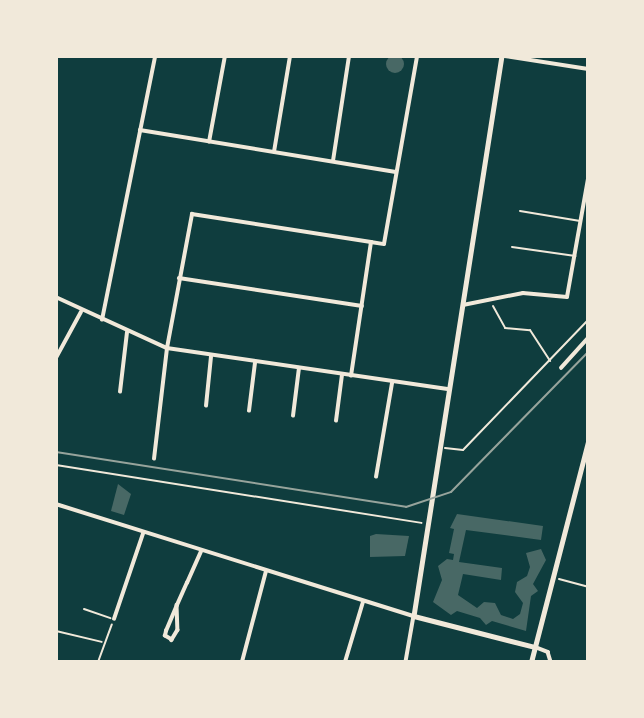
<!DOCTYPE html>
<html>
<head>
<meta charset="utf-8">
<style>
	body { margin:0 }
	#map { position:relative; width:644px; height:718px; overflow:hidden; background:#0f3d3e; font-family:Inter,sans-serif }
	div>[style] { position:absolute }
	.building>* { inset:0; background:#486865 }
	.round { border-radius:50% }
	.path>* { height:2px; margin:-1px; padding:0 1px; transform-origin:1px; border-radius:1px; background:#f1e9da }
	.service>* { height:2px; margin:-1px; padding:0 1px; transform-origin:1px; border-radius:1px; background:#f1e9da }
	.minor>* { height:3.5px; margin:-1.75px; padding:0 1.75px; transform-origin:1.75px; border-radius:1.75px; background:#f1e9da }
	.tertiary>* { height:4.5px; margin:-2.25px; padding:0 2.25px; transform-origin:2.25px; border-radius:2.25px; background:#f1e9da }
	.secondary>* { height:5px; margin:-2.5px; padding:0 2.5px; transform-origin:2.5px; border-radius:2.5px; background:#f1e9da }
	.tram>* { height:2px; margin:-1px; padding:0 1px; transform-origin:1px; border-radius:1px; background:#97a49c }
	span { translate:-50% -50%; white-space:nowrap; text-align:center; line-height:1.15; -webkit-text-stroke:7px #f1e9da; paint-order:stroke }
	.frame { position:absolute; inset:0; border:58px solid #f1e9da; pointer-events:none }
</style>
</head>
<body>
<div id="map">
	<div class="building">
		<i class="round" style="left:386px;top:55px;width:18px;height:18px"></i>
		<i style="clip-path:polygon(118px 484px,131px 494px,124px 515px,111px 511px)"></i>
		<i style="clip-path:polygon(457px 514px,543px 526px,541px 540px,466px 530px,459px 562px,502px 568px,501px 580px,463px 574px,458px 595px,477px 608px,484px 602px,495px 603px,501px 615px,513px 619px,520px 614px,523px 603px,515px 592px,517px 582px,527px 576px,530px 567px,526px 553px,541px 549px,546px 560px,533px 584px,538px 591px,531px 596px,526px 631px,492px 621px,486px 625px,480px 618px,457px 611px,451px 615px,433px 602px,442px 580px,438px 566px,447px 559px,453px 560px,454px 554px,449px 553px,454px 529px,450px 528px)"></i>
		<i style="clip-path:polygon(376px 534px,409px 536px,405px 556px,370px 557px,370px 536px)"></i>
	</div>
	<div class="path">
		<i style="left:493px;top:306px;width:25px;rotate:61deg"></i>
		<i style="left:505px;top:328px;width:25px;rotate:5deg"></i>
		<i style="left:530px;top:330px;width:37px;rotate:57deg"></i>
		<i style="left:445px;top:448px;width:18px;rotate:6deg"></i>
		<i style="left:463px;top:450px;width:180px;rotate:-46.1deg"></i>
		<i style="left:56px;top:465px;width:370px;rotate:9deg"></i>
		<i style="left:559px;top:579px;width:30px;rotate:15deg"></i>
		<i style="left:84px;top:609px;width:28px;rotate:19deg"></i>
		<i style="left:56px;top:631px;width:47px;rotate:13.4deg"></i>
		<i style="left:98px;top:662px;width:40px;rotate:-69.8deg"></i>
	</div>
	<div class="service">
		<i style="left:520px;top:211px;width:61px;rotate:9.5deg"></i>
		<i style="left:512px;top:247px;width:64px;rotate:8.1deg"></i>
	</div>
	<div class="minor">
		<i style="left:505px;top:56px;width:84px;rotate:8.9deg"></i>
		<i style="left:140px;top:130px;width:259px;rotate:9.3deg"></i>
		<i style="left:209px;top:142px;width:87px;rotate:-79.5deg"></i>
		<i style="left:274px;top:152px;width:97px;rotate:-80.5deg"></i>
		<i style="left:333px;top:161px;width:106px;rotate:-81.3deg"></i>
		<i style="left:179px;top:278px;width:185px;rotate:8.7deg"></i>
		<i style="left:56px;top:297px;width:122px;rotate:24.7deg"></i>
		<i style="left:167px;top:348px;width:285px;rotate:8.3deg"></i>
		<i style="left:463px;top:305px;width:61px;rotate:-11.3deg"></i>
		<i style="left:523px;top:293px;width:44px;rotate:5.2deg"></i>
		<i style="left:567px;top:297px;width:120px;rotate:-79.9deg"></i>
		<i style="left:102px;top:320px;width:269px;rotate:-78.6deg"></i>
		<i style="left:56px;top:358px;width:52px;rotate:-61.5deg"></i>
		<i style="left:561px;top:368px;width:40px;rotate:-48deg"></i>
		<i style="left:351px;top:376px;width:135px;rotate:-81.5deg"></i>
		<i style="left:371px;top:242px;width:13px;rotate:9deg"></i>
		<i style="left:384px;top:244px;width:191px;rotate:-80deg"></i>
		<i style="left:120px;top:392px;width:60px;rotate:-83.3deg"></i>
		<i style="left:206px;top:406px;width:49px;rotate:-84.2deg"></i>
		<i style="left:249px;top:411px;width:48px;rotate:-82.9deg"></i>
		<i style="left:293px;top:416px;width:48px;rotate:-82.9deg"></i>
		<i style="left:336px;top:421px;width:46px;rotate:-82.6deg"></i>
		<i style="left:154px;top:459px;width:112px;rotate:-83.3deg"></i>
		<i style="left:167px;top:348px;width:136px;rotate:-79.4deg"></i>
		<i style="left:192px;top:214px;width:181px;rotate:8.9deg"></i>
		<i style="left:376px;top:477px;width:95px;rotate:-80.3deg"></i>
		<i style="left:56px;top:504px;width:375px;rotate:17.4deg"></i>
		<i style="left:414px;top:616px;width:47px;rotate:99.9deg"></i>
		<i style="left:177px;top:605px;width:25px;rotate:88deg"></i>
		<i style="left:178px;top:630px;width:12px;rotate:121deg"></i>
		<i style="left:172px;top:640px;width:8px;rotate:-150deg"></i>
		<i style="left:165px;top:636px;width:5px;rotate:-79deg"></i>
		<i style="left:166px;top:631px;width:28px;rotate:-67deg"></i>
		<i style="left:177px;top:605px;width:24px;rotate:-66deg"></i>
		<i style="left:187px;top:583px;width:35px;rotate:-66deg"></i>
		<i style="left:114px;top:619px;width:90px;rotate:-71.2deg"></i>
		<i style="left:535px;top:647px;width:14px;rotate:21deg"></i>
		<i style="left:548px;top:652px;width:10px;rotate:73deg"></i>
		<i style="left:242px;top:662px;width:94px;rotate:-75.2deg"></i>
		<i style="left:345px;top:662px;width:63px;rotate:-73.3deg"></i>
	</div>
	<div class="tertiary">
		<i style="left:502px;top:56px;width:567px;rotate:98.93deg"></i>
		<i style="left:414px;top:616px;width:125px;rotate:14.4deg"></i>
	</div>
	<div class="secondary">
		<i style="left:531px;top:662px;width:228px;rotate:-75.5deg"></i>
	</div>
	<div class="tram">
		<i style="left:56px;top:452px;width:354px;rotate:8.9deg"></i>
		<i style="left:406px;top:507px;width:47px;rotate:-18.4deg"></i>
		<i style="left:451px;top:492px;width:196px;rotate:-45.6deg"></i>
	</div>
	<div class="frame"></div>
</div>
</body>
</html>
